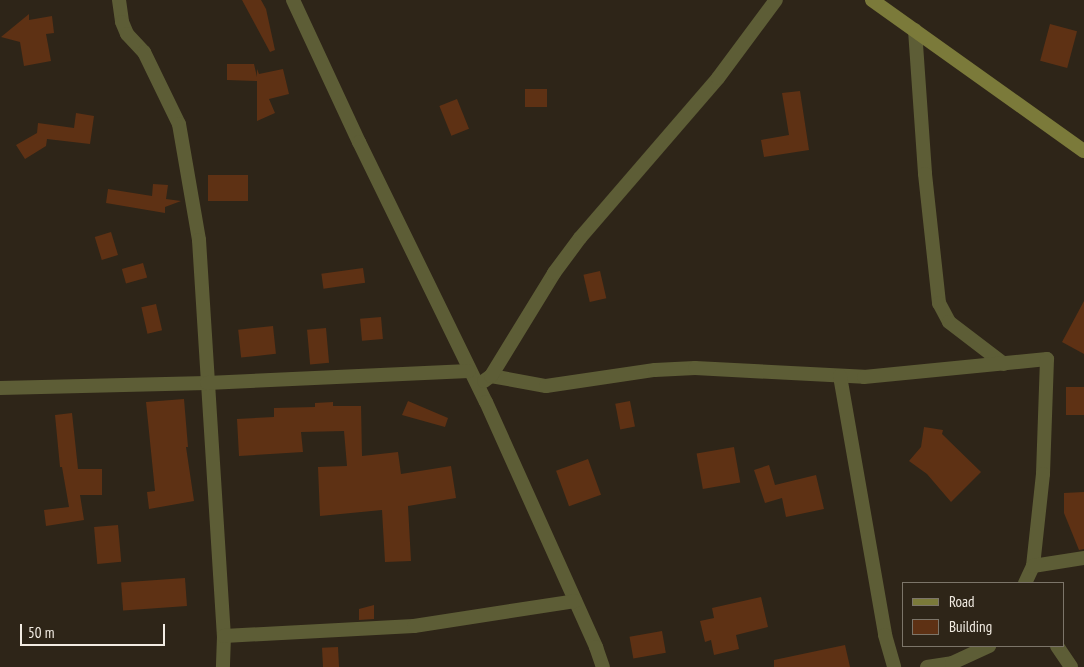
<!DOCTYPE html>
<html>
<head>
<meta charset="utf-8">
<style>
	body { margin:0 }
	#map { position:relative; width:1084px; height:667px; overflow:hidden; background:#2e2518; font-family:"PT Sans Narrow",sans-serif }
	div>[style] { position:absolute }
	.building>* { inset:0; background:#5e3114; transform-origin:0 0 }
	.minor>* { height:14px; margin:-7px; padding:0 7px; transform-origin:7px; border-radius:7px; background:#5d5d36 }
	.secondary>* { height:14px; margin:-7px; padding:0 7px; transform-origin:7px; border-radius:7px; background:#7b7a3a }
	span { translate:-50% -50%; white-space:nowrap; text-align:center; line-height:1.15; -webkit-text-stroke:5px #2e2518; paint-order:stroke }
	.legend { position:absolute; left:902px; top:582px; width:162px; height:65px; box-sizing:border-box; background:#2e2518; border:1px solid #7c7569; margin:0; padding:6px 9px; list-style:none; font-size:15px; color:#f2ece3 }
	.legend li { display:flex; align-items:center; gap:10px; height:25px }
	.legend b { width:25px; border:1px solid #7c7569 }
	.scale { position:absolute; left:20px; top:624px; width:145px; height:22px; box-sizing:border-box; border:2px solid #f2ece3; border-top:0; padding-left:6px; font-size:15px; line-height:18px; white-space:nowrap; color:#f2ece3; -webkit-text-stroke:4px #2e2518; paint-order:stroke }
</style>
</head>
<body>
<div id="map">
	<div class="building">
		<i style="clip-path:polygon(242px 0,261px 0,266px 9px,275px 50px,270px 52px)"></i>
		<i style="clip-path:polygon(29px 14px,29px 20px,52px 16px,54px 33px,46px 34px,51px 61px,24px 66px,20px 42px,1px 37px)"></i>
		<i style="left:1050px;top:24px;width:28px;height:38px;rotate:15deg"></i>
		<i style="clip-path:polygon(227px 64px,254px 64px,257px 77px,257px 69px,259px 74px,283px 69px,289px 94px,269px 99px,275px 113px,257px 121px,257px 81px,227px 80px)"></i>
		<i style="left:525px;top:89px;width:22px;height:18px"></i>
		<i style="clip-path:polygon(800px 91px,809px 150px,764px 157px,761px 140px,789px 135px,782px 93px)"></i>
		<i style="left:457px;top:99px;width:32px;height:19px;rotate:68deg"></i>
		<i style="clip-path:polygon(76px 113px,94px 116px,90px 144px,47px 139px,46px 146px,25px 159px,16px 145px,37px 133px,38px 123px,74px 128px)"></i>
		<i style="left:248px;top:175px;width:26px;height:40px;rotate:90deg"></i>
		<i style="clip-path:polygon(153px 184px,168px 185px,166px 199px,181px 201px,165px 207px,165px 213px,106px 203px,108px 189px,152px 196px)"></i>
		<i style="left:111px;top:232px;width:24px;height:17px;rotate:73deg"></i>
		<i style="left:143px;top:263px;width:15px;height:22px;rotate:74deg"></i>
		<i style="left:363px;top:268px;width:15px;height:42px;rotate:82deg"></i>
		<i style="left:600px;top:271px;width:28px;height:17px;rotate:77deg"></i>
		<i style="clip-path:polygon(1084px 301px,1084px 354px,1062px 342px)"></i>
		<i style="left:156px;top:304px;width:27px;height:15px;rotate:77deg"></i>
		<i style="left:381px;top:317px;width:22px;height:21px;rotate:85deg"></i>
		<i style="left:273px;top:326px;width:28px;height:35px;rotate:84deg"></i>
		<i style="left:326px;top:328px;width:35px;height:19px;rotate:85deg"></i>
		<i style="left:1066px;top:387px;width:18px;height:28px"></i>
		<i style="clip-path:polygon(184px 399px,188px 447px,186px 447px,194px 501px,149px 509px,147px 492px,155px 491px,146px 402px)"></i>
		<i style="clip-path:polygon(408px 401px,448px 418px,445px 427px,402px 415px)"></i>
		<i style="left:630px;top:401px;width:26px;height:15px;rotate:79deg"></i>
		<i style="clip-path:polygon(333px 402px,333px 406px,361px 406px,362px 456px,398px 452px,401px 474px,451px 466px,456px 498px,408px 506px,411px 561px,385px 562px,382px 510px,320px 516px,318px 467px,347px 466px,344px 431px,301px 432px,303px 452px,239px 456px,237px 419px,274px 417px,274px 408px,315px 407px,315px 403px)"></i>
		<i style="clip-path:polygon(72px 413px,78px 469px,102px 469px,102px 495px,80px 495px,84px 520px,46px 526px,44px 510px,69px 507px,62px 467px,60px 467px,55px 415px)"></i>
		<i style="clip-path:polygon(924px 427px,943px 430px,942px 434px,981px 472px,951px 502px,927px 474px,909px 461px,921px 447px)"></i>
		<i style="left:734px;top:447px;width:36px;height:38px;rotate:80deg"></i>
		<i style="left:588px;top:459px;width:38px;height:34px;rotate:70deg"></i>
		<i style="clip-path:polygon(769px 465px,775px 485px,816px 475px,824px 509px,786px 517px,782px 498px,765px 503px,754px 470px)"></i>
		<i style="clip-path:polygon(1084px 492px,1084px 549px,1079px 550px,1064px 513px,1064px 493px)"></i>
		<i style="left:118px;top:525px;width:37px;height:24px;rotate:85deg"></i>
		<i style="left:185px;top:578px;width:28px;height:64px;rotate:86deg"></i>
		<i style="clip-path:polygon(761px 597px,768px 627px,736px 635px,739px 649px,714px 655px,711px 640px,705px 642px,700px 621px,714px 618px,712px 608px)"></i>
		<i style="clip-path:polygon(374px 605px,374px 619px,359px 620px,359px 609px)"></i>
		<i style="left:662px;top:631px;width:22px;height:33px;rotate:80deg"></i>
		<i style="clip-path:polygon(845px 645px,850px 667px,774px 667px,774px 660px)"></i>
		<i style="left:338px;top:647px;width:20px;height:16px;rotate:87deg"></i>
	</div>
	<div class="minor">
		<i style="left:119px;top:0;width:22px;rotate:82deg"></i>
		<i style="left:122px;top:22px;width:13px;rotate:67deg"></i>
		<i style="left:127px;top:34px;width:25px;rotate:47deg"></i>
		<i style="left:144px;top:52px;width:80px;rotate:64.1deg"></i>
		<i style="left:179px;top:124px;width:118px;rotate:80.2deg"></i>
		<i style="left:199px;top:240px;width:397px;rotate:86.4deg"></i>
		<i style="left:224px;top:636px;width:31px;rotate:92deg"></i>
		<i style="left:293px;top:0;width:157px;rotate:65.1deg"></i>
		<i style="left:359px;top:142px;width:289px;rotate:64deg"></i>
		<i style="left:486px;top:402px;width:269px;rotate:65.8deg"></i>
		<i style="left:596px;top:647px;width:21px;rotate:71deg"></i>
		<i style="left:915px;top:30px;width:144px;rotate:86deg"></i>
		<i style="left:925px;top:174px;width:130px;rotate:83.8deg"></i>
		<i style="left:939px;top:303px;width:21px;rotate:62deg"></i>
		<i style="left:949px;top:322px;width:69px;rotate:37.4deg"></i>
		<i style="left:491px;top:376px;width:56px;rotate:10.3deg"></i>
		<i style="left:546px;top:386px;width:110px;rotate:-8.4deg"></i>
		<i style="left:655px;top:370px;width:40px;rotate:-2.9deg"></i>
		<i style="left:695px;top:368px;width:169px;rotate:3deg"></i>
		<i style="left:864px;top:377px;width:184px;rotate:-5.6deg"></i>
		<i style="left:1047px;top:359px;width:115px;rotate:92deg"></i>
		<i style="left:1043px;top:474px;width:93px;rotate:96.2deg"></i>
		<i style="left:1033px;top:566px;width:19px;rotate:115deg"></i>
		<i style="left:840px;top:376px;width:263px;rotate:80.1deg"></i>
		<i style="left:885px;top:635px;width:33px;rotate:74deg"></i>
		<i style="left:484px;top:381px;width:9px;rotate:-36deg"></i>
		<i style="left:491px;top:376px;width:121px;rotate:-58.5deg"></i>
		<i style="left:554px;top:273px;width:44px;rotate:-53.4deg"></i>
		<i style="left:580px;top:238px;width:211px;rotate:-49.2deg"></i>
		<i style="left:718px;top:78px;width:97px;rotate:-53.4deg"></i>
		<i style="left:0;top:388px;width:207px;rotate:-1.4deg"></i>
		<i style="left:207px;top:383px;width:262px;rotate:-2.6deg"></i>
		<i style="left:1033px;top:566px;width:52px;rotate:-8.9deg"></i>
		<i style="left:224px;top:636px;width:190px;rotate:-3deg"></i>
		<i style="left:414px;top:626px;width:163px;rotate:-8.8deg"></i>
		<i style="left:1057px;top:646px;width:25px;rotate:56deg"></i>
		<i style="left:927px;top:667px;width:25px;rotate:-9deg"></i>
		<i style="left:952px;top:663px;width:41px;rotate:-24.7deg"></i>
	</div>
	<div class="secondary">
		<i style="left:872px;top:0;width:260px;rotate:35.5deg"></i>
	</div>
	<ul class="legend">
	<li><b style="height:6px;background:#7b7a3a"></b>Road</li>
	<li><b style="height:14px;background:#5e3114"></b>Building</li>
	</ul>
	<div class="scale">50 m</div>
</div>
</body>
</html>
